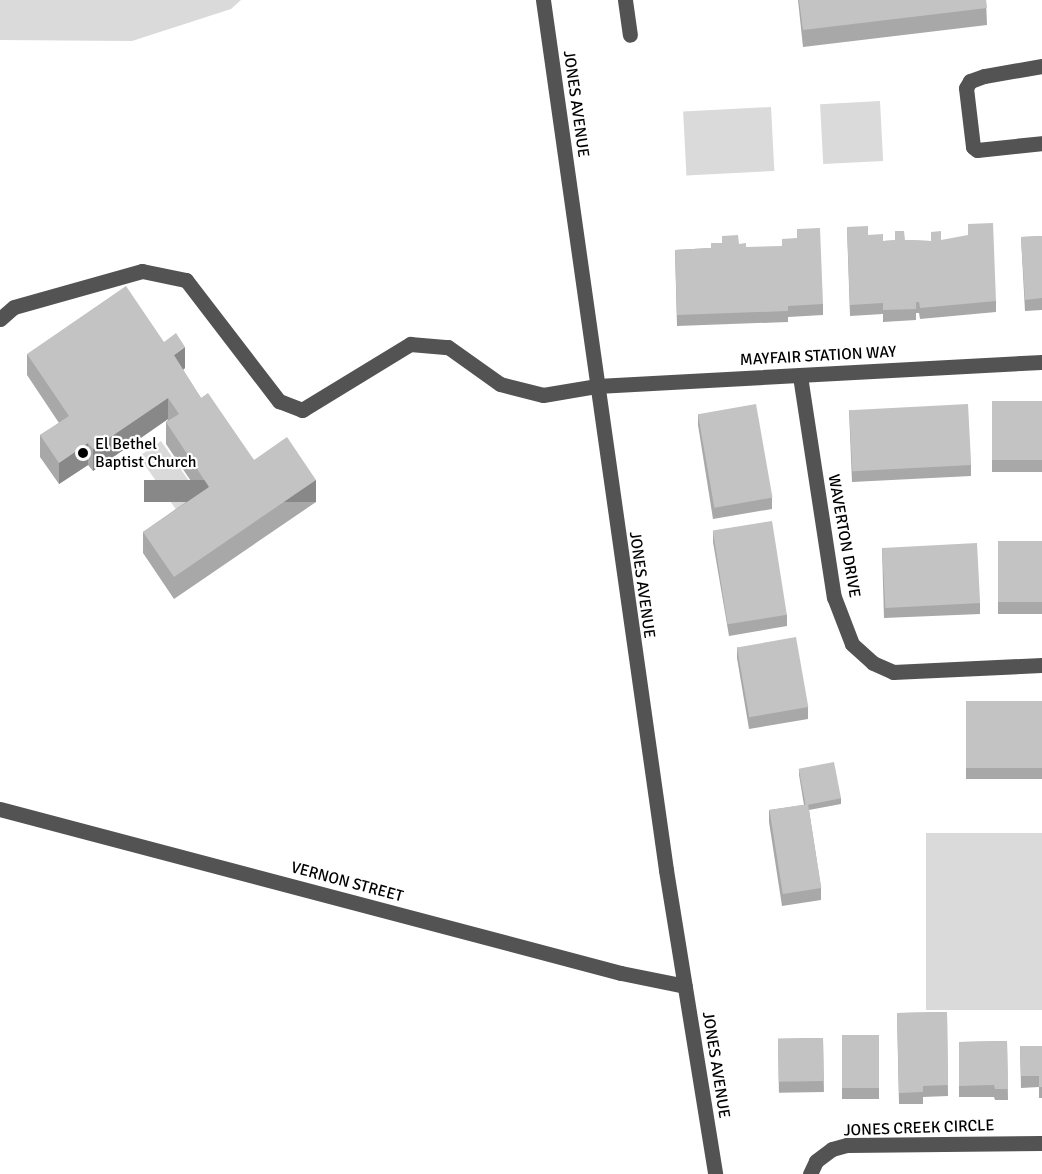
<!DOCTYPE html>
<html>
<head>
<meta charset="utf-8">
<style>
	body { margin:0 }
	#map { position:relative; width:1042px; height:1174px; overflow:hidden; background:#fff; font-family:Signika,sans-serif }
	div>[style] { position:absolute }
	.green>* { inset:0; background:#dadada; transform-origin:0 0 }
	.minor>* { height:15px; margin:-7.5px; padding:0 7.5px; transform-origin:7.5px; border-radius:7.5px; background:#535353 }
	.wall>* { inset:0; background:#a8a8a8; transform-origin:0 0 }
	.shaded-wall>* { inset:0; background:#888; transform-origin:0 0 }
	.building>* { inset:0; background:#c3c3c3; transform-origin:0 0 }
	.dots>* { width:16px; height:16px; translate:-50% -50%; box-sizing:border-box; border:3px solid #fff; border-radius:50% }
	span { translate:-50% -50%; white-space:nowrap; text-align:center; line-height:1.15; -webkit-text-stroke:4.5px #fff; paint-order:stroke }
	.street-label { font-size:16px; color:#000 }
	.poi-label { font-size:16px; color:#000 }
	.left { translate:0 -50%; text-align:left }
</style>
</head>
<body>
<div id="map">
	<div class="green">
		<i style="clip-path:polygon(0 0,241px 0,231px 9px,132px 41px,0 40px)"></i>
		<i style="left:880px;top:101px;width:60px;height:60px;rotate:87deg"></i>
		<i style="left:771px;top:107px;width:64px;height:88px;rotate:87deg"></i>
		<i style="left:161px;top:441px;width:79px;height:27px;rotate:55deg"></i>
		<i style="left:1042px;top:833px;width:177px;height:116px;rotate:90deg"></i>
	</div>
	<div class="minor">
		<i style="left:543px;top:0;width:879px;rotate:81.95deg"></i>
		<i style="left:666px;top:870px;width:308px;rotate:80.8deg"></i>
		<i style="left:625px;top:0;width:35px;rotate:82deg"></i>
		<i style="left:1042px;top:66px;width:59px;rotate:170.2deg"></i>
		<i style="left:984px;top:76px;width:15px;rotate:160deg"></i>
		<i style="left:970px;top:81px;width:8px;rotate:120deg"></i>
		<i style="left:966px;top:88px;width:59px;rotate:83.2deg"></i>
		<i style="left:973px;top:147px;width:5px;rotate:37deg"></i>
		<i style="left:977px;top:150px;width:65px;rotate:-6.1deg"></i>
		<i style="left:0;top:319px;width:18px;rotate:-41deg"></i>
		<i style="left:14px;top:307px;width:133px;rotate:-15.7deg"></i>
		<i style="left:142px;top:271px;width:45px;rotate:11.6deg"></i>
		<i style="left:186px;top:280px;width:153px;rotate:52.5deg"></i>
		<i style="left:279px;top:401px;width:25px;rotate:21deg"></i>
		<i style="left:302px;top:410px;width:127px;rotate:-31.4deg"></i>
		<i style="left:410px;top:344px;width:38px;rotate:5deg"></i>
		<i style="left:448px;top:347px;width:64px;rotate:35.4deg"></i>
		<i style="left:500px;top:384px;width:44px;rotate:14.3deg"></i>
		<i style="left:543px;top:395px;width:55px;rotate:-9.5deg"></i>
		<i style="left:597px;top:386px;width:446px;rotate:-3.1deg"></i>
		<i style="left:800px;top:376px;width:224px;rotate:81.3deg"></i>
		<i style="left:834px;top:597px;width:50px;rotate:69deg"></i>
		<i style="left:852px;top:644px;width:28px;rotate:42deg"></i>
		<i style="left:873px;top:663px;width:22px;rotate:24deg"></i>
		<i style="left:893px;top:672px;width:149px;rotate:-2.7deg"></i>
		<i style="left:0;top:809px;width:642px;rotate:14.79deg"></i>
		<i style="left:621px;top:973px;width:65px;rotate:11.5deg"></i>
		<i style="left:810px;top:1174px;width:14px;rotate:-65deg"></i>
		<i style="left:816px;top:1161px;width:20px;rotate:-37deg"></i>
		<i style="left:832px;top:1149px;width:16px;rotate:-15deg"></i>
		<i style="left:847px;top:1145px;width:195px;rotate:-0.6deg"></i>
	</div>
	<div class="wall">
		<i style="clip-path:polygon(798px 0,986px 0,987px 25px,803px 47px)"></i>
		<i style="clip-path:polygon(847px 227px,883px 241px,905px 240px,931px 241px,931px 232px,941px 240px,996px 301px,996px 312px,920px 319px,919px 313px,916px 313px,916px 320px,883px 322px,883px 314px,850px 316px)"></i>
		<i style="clip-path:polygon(722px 236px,746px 247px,823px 304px,823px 315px,788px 317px,788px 322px,677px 326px,675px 250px,711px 248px,722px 243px)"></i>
		<i style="clip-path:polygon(1042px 236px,1042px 310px,1025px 311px,1021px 237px)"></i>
		<i style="clip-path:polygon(164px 342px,185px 368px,183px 370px,201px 398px,254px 460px,316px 502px,174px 599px,143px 553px,143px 532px,199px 493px,166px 444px,166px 422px,168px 420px,168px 419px,93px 471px,88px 465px,59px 484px,40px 457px,40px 435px,59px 423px,27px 375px,27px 354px)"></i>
		<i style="left:1042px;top:401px;width:71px;height:50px;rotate:90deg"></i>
		<i style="clip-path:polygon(849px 410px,971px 465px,971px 476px,852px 482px)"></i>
		<i style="clip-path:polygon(698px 414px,772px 498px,772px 509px,713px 519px,698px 425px)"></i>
		<i style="clip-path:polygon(713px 531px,787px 615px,787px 626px,729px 636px,713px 542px)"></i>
		<i style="left:1042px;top:541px;width:73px;height:44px;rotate:90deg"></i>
		<i style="clip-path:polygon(882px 548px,980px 603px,980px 614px,884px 618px)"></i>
		<i style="clip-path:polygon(737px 647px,808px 707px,808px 719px,749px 729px,737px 658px)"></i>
		<i style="left:1042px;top:701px;width:78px;height:76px;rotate:90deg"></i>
		<i style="clip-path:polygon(799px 769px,841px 798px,841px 804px,809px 810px,821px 888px,821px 900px,782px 906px,769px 822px,769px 810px,804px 805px,799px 775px)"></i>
		<i style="clip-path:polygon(947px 1012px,948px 1096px,923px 1097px,923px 1104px,899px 1104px,897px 1013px)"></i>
		<i style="left:842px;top:1035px;width:37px;height:64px"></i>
		<i style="left:823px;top:1038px;width:54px;height:45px;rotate:89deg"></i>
		<i style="clip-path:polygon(1007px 1041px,1008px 1100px,995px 1100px,994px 1097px,959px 1097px,959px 1042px)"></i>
		<i style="clip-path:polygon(1020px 1046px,1042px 1046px,1042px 1098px,1039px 1098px,1039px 1087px,1021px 1088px)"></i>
	</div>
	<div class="shaded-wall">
		<i style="clip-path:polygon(185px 347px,185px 368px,174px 377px,174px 355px)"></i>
		<i style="clip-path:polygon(168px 398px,168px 419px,93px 471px,93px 449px)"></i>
		<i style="clip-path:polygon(88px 443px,88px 465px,59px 484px,59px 463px)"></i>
		<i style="left:316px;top:480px;width:22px;height:172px;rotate:90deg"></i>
	</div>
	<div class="building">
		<i style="clip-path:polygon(799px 0,986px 0,987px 8px,803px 30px)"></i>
		<i style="clip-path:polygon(993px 223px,996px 301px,920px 308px,919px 302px,916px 302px,916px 309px,883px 310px,883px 303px,850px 305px,847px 227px,868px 226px,868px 235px,883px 234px,883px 241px,895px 240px,895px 231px,904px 231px,905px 240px,931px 241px,931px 232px,941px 231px,941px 240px,968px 235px,968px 224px)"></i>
		<i style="clip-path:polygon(820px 228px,823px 304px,788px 306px,788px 311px,677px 315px,675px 250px,711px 248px,711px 243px,722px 243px,722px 236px,738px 235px,739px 244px,746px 243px,746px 247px,782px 246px,782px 239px,797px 238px,797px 229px)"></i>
		<i style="clip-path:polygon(1042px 236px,1042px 298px,1025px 300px,1021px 237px)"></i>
		<i style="clip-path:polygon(126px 286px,164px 342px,176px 333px,185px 347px,174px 355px,201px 398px,208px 393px,254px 460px,287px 437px,316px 480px,174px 577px,143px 532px,209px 487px,166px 422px,179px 414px,168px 398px,93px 449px,88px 443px,59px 463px,40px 435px,69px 416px,27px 354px)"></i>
		<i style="left:1042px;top:401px;width:59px;height:50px;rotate:90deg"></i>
		<i style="left:756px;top:404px;width:95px;height:59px;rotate:80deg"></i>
		<i style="left:968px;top:404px;width:61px;height:119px;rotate:87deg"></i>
		<i style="left:772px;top:521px;width:95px;height:60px;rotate:81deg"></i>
		<i style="left:1042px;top:541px;width:61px;height:44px;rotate:90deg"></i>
		<i style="left:977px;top:543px;width:60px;height:95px;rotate:87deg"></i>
		<i style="left:796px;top:637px;width:71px;height:60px;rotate:80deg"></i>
		<i style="left:1042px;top:701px;width:67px;height:76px;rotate:90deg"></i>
		<i style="left:834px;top:762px;width:37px;height:36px;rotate:79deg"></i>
		<i style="left:808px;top:804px;width:85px;height:39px;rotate:81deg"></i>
		<i style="clip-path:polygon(947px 1012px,948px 1085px,923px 1086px,923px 1092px,899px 1093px,897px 1013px)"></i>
		<i style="left:842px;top:1035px;width:37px;height:53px"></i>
		<i style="left:823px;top:1038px;width:43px;height:45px;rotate:89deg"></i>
		<i style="clip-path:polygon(1007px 1041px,1008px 1089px,995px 1089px,994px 1085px,959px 1086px,959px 1042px)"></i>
		<i style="clip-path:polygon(1020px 1046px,1042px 1046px,1042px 1087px,1039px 1087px,1039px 1076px,1021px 1076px)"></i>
	</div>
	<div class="dots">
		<i style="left:83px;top:453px;background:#000"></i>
	</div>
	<div class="street-label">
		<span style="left:576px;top:104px;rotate:82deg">JONES AVENUE</span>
		<span style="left:818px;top:356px;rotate:-3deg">MAYFAIR STATION WAY</span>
		<span style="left:844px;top:536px;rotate:80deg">WAVERTON DRIVE</span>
		<span style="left:642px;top:585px;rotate:82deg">JONES AVENUE</span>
		<span style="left:347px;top:882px;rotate:15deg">VERNON STREET</span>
		<span style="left:716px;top:1065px;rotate:81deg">JONES AVENUE</span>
		<span style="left:919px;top:1128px;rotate:-2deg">JONES CREEK CIRCLE</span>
	</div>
	<div class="poi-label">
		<span class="left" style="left:95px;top:453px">El Bethel<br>Baptist Church</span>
	</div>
</div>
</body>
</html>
